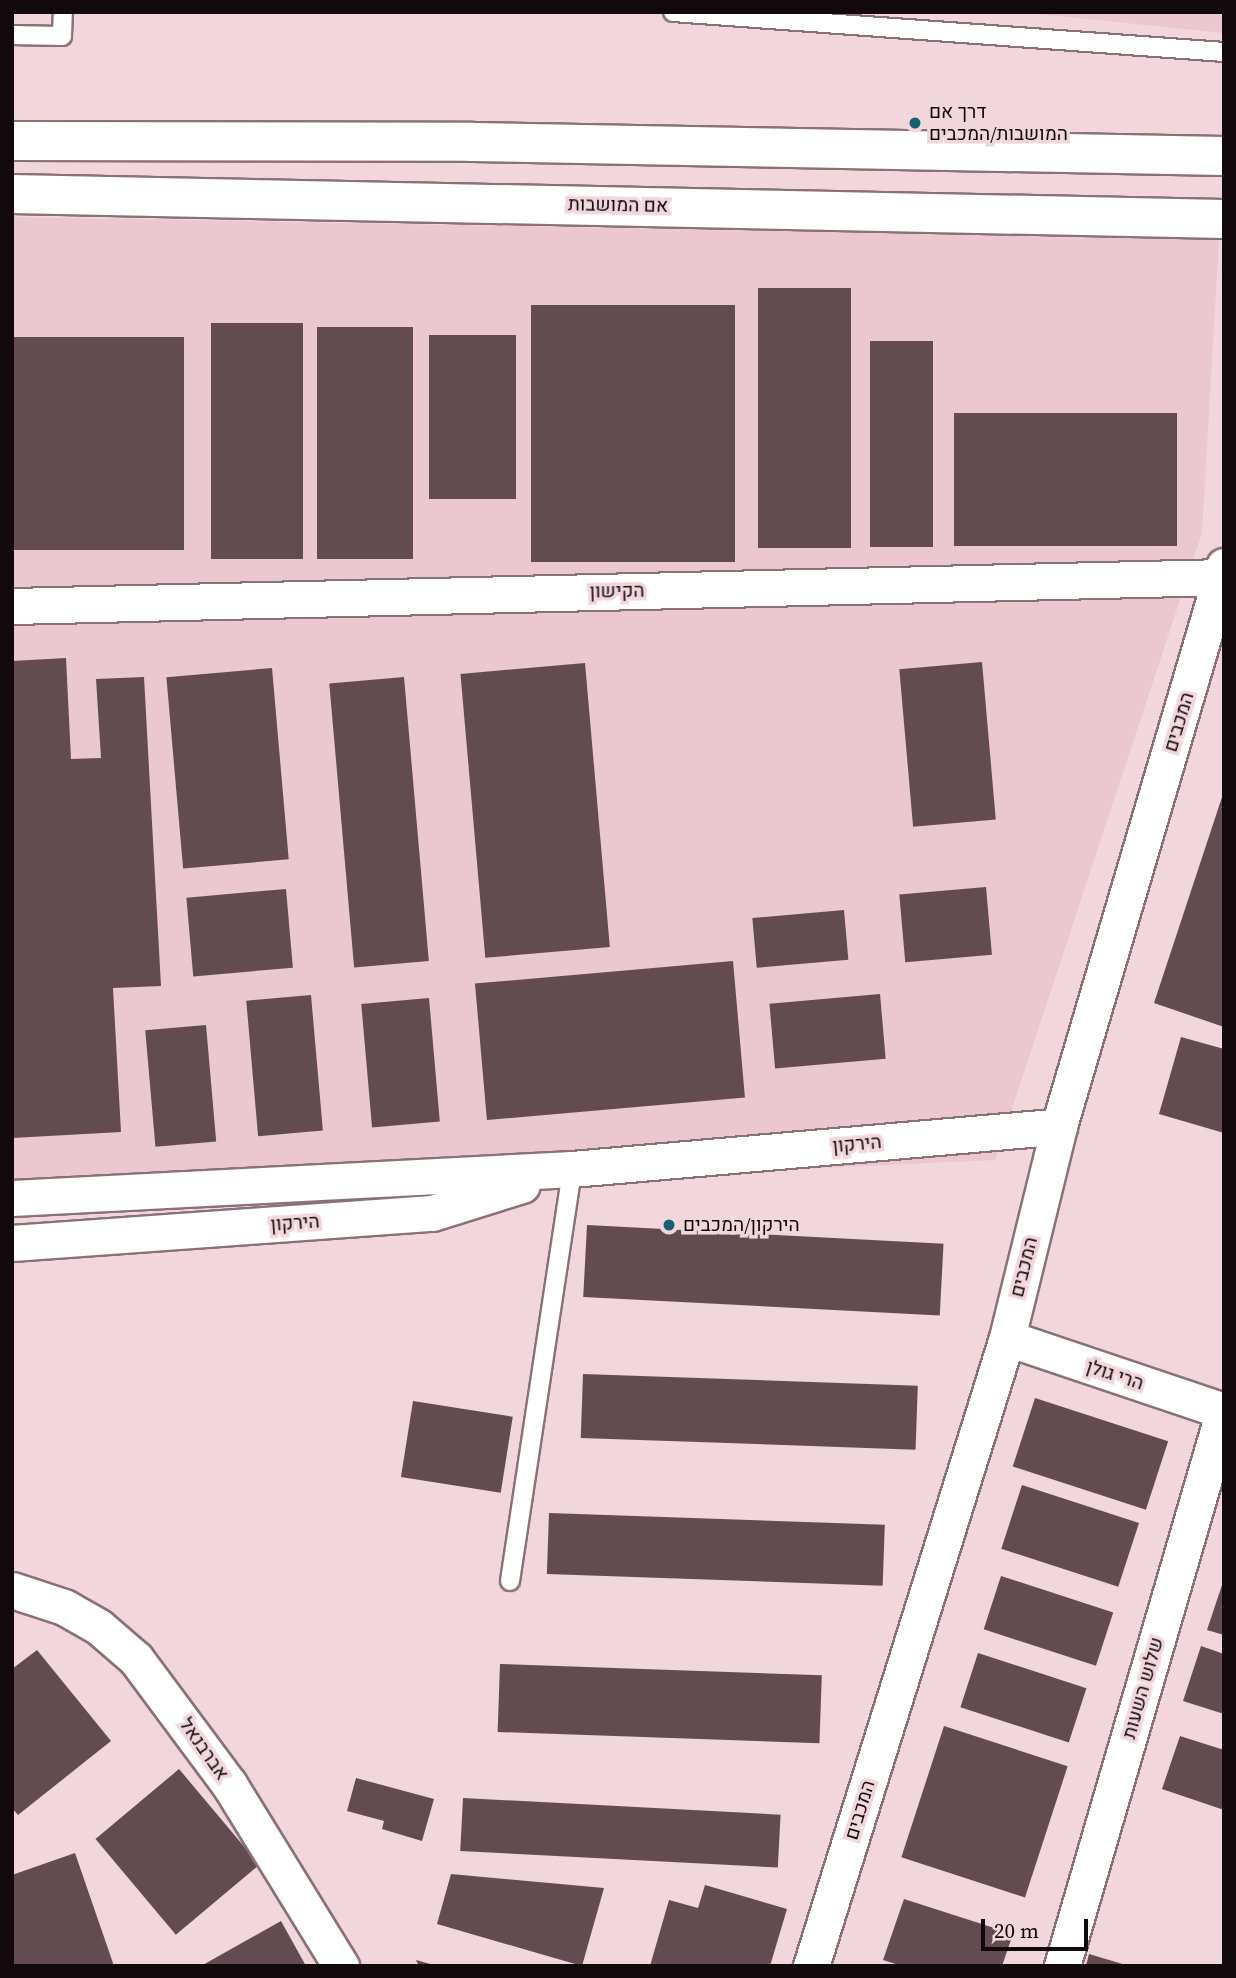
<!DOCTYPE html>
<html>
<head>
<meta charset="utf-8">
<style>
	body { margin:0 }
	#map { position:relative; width:1236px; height:1978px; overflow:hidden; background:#f1d6dc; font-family:"Source Serif 4",Heebo,serif }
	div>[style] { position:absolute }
	.built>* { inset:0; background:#ebc7d0 }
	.building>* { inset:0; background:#624c51; transform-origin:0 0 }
	.roads { filter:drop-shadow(2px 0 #897177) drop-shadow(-2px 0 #897177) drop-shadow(0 2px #897177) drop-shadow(0 -2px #897177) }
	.lane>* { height:18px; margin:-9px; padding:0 9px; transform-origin:9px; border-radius:9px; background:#fff }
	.street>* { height:35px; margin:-17.5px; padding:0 17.5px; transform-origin:17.5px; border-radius:17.5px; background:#fff }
	.secondary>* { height:38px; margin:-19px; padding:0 19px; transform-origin:19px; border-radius:19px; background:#fff }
	.dots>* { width:19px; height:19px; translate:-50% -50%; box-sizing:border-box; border:4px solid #f1d6dc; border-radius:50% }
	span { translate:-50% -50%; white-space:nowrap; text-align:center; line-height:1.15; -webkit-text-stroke:7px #f1d6dc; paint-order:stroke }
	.poi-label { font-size:19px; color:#11090b }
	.left { translate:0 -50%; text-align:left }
	.street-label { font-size:19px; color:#11090b }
	.frame { position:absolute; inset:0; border:14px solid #11090b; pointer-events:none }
	.scale { position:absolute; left:981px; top:1919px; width:107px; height:32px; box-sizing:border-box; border:4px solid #11090b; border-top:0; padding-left:9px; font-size:21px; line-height:24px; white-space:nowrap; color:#11090b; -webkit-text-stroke:5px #f1d6dc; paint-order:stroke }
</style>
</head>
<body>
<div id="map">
	<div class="built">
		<i style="clip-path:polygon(1019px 12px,1224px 12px,1224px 33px)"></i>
		<i style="clip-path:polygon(12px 217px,1219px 239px,1202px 533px,995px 1160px,12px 1205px)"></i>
	</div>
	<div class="building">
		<i style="left:851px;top:288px;width:260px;height:93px;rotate:90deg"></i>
		<i style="left:735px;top:305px;width:257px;height:204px;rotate:90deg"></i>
		<i style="left:211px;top:323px;width:92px;height:236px"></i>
		<i style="left:317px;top:327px;width:96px;height:232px"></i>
		<i style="left:516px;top:335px;width:164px;height:87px;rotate:90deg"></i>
		<i style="left:184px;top:337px;width:213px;height:172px;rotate:90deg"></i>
		<i style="left:870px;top:341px;width:63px;height:206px"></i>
		<i style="left:1177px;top:413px;width:133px;height:223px;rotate:90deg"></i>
		<i style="clip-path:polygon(66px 658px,71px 759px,101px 758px,96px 679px,144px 677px,161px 986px,113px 988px,121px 1132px,12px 1138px,12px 661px)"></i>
		<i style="left:982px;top:662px;width:158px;height:83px;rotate:85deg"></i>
		<i style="left:585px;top:663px;width:285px;height:125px;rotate:85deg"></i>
		<i style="left:272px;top:668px;width:192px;height:106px;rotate:85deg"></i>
		<i style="left:404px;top:677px;width:285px;height:75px;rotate:85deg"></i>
		<i style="clip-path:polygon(1223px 794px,1224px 795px,1224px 1027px,1154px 1003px)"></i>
		<i style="left:986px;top:887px;width:68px;height:87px;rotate:85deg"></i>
		<i style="left:286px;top:889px;width:79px;height:100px;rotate:85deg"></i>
		<i style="left:844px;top:910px;width:50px;height:92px;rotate:85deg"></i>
		<i style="left:733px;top:961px;width:137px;height:259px;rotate:85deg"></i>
		<i style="left:880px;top:994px;width:65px;height:111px;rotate:85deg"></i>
		<i style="left:311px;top:995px;width:136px;height:65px;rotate:85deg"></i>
		<i style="left:429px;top:998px;width:124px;height:68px;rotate:85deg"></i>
		<i style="left:206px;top:1025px;width:117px;height:61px;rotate:85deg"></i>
		<i style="clip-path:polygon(1181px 1037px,1224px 1049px,1224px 1133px,1159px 1114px)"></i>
		<i style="left:587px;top:1225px;width:357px;height:72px;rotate:3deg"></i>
		<i style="left:583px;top:1374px;width:335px;height:64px;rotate:2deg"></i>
		<i style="left:1035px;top:1398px;width:140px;height:72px;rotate:18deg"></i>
		<i style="left:413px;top:1401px;width:101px;height:77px;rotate:9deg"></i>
		<i style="left:1022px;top:1485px;width:123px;height:67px;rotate:18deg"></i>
		<i style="left:549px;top:1513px;width:336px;height:61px;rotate:2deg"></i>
		<i style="left:1001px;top:1576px;width:118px;height:56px;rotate:18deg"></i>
		<i style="clip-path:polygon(1223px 1582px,1224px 1582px,1224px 1635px,1207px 1630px)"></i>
		<i style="clip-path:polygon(1201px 1646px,1224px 1654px,1224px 1714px,1183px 1701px)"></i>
		<i style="clip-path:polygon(37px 1650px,111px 1741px,18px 1815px,12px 1808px,12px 1669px)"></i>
		<i style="left:978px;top:1653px;width:114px;height:57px;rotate:18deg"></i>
		<i style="left:500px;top:1664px;width:322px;height:68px;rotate:2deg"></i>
		<i style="left:944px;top:1726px;width:130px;height:138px;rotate:18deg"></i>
		<i style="clip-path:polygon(1180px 1736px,1224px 1750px,1224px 1810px,1162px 1789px)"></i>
		<i style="left:179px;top:1769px;width:125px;height:109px;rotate:50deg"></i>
		<i style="clip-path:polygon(356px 1778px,434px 1799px,422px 1841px,382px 1829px,384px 1821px,347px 1811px)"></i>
		<i style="left:463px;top:1798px;width:318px;height:53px;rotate:3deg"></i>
		<i style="clip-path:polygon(75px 1853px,114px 1966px,12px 1966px,12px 1875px)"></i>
		<i style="clip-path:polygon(451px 1874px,604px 1888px,582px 1966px,437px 1924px)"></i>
		<i style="clip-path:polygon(705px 1885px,787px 1909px,770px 1966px,650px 1966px,669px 1900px,698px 1908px)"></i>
		<i style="clip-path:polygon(904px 1899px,1013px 1934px,1002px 1966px,902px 1966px,883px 1960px)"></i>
		<i style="clip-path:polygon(281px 1921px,306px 1966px,201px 1966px)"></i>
		<i style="clip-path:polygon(1089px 1954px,1126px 1965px,1126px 1966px,1086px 1966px)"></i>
		<i style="clip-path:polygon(416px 1960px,434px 1965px,434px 1966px,419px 1966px)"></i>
	</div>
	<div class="roads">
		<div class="lane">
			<i style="left:673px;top:12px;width:552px;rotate:4.15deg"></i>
			<i style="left:12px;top:35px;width:50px;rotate:1.1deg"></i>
			<i style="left:62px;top:36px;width:24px;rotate:-88deg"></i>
			<i style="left:510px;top:1581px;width:417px;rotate:-81.4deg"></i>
		</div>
		<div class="street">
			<i style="left:12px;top:606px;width:1211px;rotate:-1.37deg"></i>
			<i style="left:12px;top:1198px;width:561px;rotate:-2.96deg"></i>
			<i style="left:572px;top:1169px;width:489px;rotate:-5deg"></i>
			<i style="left:12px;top:1243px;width:421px;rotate:-4.1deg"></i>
			<i style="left:432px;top:1213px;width:94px;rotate:-17.3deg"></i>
			<i style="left:1007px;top:1338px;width:229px;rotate:18.6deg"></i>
			<i style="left:12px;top:1590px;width:55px;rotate:18.1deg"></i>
			<i style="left:64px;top:1607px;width:40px;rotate:29.7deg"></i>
			<i style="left:99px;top:1627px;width:49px;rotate:40.9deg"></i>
			<i style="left:136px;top:1659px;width:156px;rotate:53.4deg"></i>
			<i style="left:229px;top:1784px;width:214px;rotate:58.4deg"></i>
			<i style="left:811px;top:1966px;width:658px;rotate:-72.67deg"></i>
			<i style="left:1007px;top:1338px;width:218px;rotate:-76.2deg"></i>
			<i style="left:1059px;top:1126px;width:584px;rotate:-73.58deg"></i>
			<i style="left:1062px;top:1966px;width:579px;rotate:-73.76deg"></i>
		</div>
		<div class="secondary">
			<i style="left:12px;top:141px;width:460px;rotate:0.1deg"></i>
			<i style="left:472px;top:142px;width:752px;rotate:1.07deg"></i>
			<i style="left:12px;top:194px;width:1212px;rotate:1.18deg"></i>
		</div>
	</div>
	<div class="dots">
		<i style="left:915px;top:123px;background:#185f70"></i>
		<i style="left:669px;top:1225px;background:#185f70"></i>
	</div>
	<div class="poi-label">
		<span class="left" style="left:929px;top:123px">דרך אם<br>המושבות/המכבים</span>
		<span class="left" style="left:683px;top:1225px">הירקון/המכבים</span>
	</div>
	<div class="street-label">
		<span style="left:618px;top:205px;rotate:1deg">אם המושבות</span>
		<span style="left:617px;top:591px;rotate:-1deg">הקישון</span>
		<span style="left:1179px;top:722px;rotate:-73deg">המכבים</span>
		<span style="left:857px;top:1144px;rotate:-5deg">הירקון</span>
		<span style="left:295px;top:1223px;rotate:-4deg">הירקון</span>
		<span style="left:1024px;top:1267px;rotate:-76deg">המכבים</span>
		<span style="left:1115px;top:1375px;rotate:18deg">הרי גולן</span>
		<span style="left:1143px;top:1688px;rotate:-74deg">שלוש השעות</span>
		<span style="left:204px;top:1749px;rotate:55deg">אברבנאל</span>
		<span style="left:860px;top:1810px;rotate:-73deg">המכבים</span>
	</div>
	<div class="frame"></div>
	<div class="scale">20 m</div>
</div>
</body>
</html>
